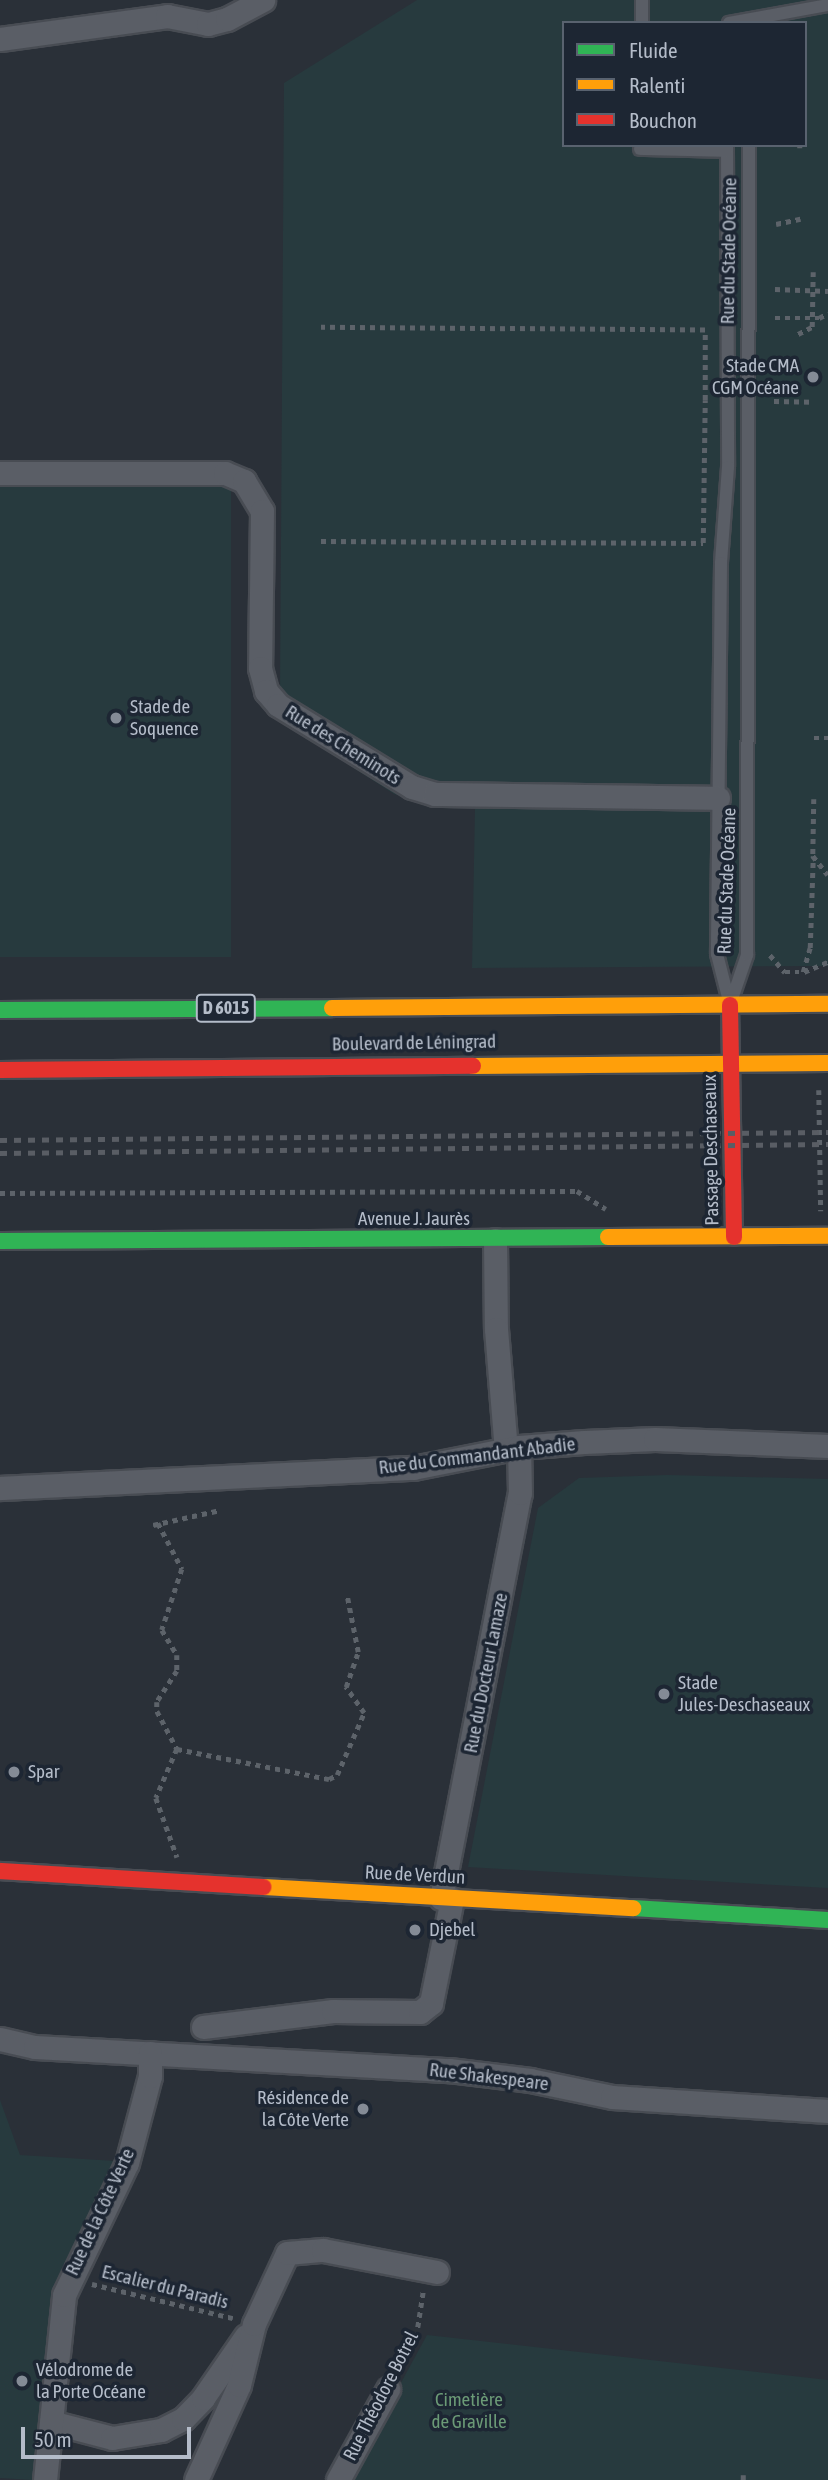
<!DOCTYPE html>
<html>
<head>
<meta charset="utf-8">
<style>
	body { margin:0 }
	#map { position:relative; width:828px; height:2480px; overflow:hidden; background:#2a3038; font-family:"Asap Condensed",sans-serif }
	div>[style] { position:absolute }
	.green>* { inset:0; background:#273a3e; transform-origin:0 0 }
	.path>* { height:4.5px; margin-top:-2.25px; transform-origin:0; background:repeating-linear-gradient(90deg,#5d636a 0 5px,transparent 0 10px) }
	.roads { filter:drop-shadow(2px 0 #484c53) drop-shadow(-2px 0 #484c53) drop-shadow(0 2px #484c53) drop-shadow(0 -2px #484c53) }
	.lane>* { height:12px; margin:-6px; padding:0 6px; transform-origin:6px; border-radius:6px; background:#5a5e66 }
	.street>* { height:23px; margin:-11.5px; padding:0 11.5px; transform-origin:11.5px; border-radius:11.5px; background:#5a5e66 }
	.fast>* { height:16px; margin:-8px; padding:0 8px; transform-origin:8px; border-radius:8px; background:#30b455 }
	.slow>* { height:16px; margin:-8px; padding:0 8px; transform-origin:8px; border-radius:8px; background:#ff9f0a }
	.jam>* { height:16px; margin:-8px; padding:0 8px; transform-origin:8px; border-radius:8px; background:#e5322d }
	.rail>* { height:5px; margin-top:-2.5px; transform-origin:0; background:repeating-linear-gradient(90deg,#595d64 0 7px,transparent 0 14px) }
	.dots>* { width:19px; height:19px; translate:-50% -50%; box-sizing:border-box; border:4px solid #1d2633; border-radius:50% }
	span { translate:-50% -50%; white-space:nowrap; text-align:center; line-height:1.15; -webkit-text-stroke:7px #1d2633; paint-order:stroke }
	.shield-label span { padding:2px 5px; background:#1d2633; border:2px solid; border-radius:5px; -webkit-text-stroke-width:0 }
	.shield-label { font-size:18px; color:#b4bcc9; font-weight:700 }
	.street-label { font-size:19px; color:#b4bcc9 }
	.poi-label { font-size:19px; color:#b4bcc9 }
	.right { translate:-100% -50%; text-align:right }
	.left { translate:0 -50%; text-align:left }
	.park-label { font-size:19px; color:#6b9a76 }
	.legend { position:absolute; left:562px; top:21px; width:245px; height:126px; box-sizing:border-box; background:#1d2633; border:2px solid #59626f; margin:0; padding:9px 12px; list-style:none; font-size:21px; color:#b4bcc9 }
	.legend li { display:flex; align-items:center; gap:14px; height:35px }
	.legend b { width:35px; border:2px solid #59626f }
	.scale { position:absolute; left:21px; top:2427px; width:170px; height:32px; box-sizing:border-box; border:4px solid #b4bcc9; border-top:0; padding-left:9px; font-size:21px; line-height:24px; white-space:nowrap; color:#b4bcc9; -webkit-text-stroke:5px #1d2633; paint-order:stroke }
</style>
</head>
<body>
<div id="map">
	<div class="green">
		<i style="clip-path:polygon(evenodd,417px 0,828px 0,828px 966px,472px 968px,475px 807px,430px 805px,394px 794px,300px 733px,310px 715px,280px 694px,284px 83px,417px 0,564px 23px,805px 23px,805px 145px,564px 145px,564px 23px)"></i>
		<i style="left:231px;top:477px;width:480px;height:231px;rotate:90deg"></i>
		<i style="clip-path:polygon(668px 1475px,828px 1479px,828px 1888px,468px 1867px,538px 1508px,579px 1478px)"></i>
		<i style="clip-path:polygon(0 2100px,20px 2155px,115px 2161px,55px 2285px,32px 2480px,0 2478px)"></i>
		<i style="clip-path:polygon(427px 2335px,828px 2380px,828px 2480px,348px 2480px)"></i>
	</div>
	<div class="path">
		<i style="left:800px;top:145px;width:3px;rotate:90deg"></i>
		<i style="left:776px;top:224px;width:25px;rotate:-12deg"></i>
		<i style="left:775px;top:289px;width:53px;rotate:2.2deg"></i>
		<i style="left:775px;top:318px;width:44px"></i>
		<i style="left:819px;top:318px;width:10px;rotate:-29deg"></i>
		<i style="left:798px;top:334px;width:16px;rotate:-27deg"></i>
		<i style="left:812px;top:327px;width:55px;rotate:-89deg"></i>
		<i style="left:774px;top:401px;width:39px;rotate:1deg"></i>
		<i style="left:321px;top:541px;width:382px;rotate:0.3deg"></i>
		<i style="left:703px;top:543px;width:143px;rotate:-89.2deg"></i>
		<i style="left:705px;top:400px;width:70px;rotate:-90deg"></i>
		<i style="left:705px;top:330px;width:384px;rotate:-179.6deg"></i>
		<i style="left:814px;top:738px;width:14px"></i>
		<i style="left:814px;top:799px;width:57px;rotate:91deg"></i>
		<i style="left:813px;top:856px;width:24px;rotate:52deg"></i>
		<i style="left:770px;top:955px;width:23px;rotate:49deg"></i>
		<i style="left:785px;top:972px;width:14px"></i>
		<i style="left:803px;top:972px;width:25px;rotate:-74deg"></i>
		<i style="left:810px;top:948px;width:92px;rotate:-88.1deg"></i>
		<i style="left:804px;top:972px;width:26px;rotate:-23deg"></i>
		<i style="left:819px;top:1090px;width:121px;rotate:89.1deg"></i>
		<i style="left:0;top:1193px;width:577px;rotate:-0.2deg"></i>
		<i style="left:577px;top:1191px;width:34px;rotate:32deg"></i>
		<i style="left:158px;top:1523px;width:52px;rotate:62.4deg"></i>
		<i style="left:182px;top:1569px;width:64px;rotate:108.2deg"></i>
		<i style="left:162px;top:1630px;width:29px;rotate:59deg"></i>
		<i style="left:177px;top:1655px;width:16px;rotate:90deg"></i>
		<i style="left:177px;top:1671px;width:37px;rotate:123deg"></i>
		<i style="left:157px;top:1702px;width:9px;rotate:90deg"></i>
		<i style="left:157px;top:1711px;width:43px;rotate:62.2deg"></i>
		<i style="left:177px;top:1749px;width:155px;rotate:11.2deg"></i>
		<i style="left:329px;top:1779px;width:9px;rotate:-27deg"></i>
		<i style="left:337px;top:1775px;width:68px;rotate:-66.5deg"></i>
		<i style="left:364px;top:1713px;width:32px;rotate:-125deg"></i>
		<i style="left:346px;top:1687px;width:37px;rotate:-71deg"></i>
		<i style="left:358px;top:1652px;width:57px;rotate:-101.1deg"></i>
		<i style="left:153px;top:1525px;width:69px;rotate:-12.6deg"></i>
		<i style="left:177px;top:1749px;width:53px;rotate:113.2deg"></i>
		<i style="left:156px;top:1798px;width:63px;rotate:70.4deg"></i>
		<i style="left:92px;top:2284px;width:145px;rotate:13.6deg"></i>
		<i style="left:398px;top:2372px;width:39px;rotate:-63deg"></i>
		<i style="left:416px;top:2337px;width:47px;rotate:-81.3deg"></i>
		<i style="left:743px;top:2480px;width:5px;rotate:-90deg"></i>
	</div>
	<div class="roads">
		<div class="lane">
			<i style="left:642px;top:23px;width:23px;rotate:-90deg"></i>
			<i style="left:729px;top:23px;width:101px;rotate:-10.3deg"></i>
			<i style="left:727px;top:145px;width:322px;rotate:89.8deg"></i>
			<i style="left:728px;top:467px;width:96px;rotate:94.2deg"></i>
			<i style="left:721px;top:563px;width:391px;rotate:90.6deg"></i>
			<i style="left:717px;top:954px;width:49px;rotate:75.7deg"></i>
			<i style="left:640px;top:149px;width:87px;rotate:1.3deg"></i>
			<i style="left:731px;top:1002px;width:50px;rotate:-71.2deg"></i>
			<i style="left:747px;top:955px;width:810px;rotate:-89.86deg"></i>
		</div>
		<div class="street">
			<i style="left:0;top:39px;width:169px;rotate:-7.8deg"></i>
			<i style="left:167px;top:16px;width:42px;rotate:11deg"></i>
			<i style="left:208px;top:24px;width:20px;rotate:-15deg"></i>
			<i style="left:227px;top:19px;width:41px;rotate:-27.8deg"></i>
			<i style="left:0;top:473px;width:225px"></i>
			<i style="left:225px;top:473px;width:21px;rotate:23deg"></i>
			<i style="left:244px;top:481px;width:35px;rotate:59deg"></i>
			<i style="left:262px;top:511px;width:157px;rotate:90.7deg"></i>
			<i style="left:260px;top:668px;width:24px;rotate:75deg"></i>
			<i style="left:266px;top:691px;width:18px;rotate:49deg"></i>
			<i style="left:278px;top:705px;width:157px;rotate:31.5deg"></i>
			<i style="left:412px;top:787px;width:24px;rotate:17deg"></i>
			<i style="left:435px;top:794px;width:283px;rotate:0.8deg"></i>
			<i style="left:495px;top:1240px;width:89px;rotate:89.4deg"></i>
			<i style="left:496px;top:1329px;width:121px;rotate:85.3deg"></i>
			<i style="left:0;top:1488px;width:413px;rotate:-2.8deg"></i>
			<i style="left:413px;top:1468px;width:108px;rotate:-11.2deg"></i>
			<i style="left:519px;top:1447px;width:65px;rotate:-4.4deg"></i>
			<i style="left:584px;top:1442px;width:71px;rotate:-2.4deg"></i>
			<i style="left:655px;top:1439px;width:173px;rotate:2.3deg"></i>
			<i style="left:441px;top:1898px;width:413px;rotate:-79deg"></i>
			<i style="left:520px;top:1493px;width:46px;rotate:-91.2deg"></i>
			<i style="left:203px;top:2027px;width:131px;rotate:-7deg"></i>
			<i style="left:333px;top:2011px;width:87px;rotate:0.7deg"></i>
			<i style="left:420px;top:2012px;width:14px;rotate:-39deg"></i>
			<i style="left:431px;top:2003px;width:106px;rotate:-78.6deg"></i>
			<i style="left:0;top:2039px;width:36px;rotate:13deg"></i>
			<i style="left:35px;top:2047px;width:415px;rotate:3.2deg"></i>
			<i style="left:449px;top:2070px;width:82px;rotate:7deg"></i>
			<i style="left:530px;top:2080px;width:84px;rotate:11.7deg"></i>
			<i style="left:612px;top:2097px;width:216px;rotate:3.7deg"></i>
			<i style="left:51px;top:2422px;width:63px;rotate:14.7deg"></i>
			<i style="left:112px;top:2438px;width:50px;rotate:-9.3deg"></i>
			<i style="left:161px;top:2430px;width:25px;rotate:-27deg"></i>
			<i style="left:183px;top:2419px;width:29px;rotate:-46deg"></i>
			<i style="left:203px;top:2398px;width:75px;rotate:-55.3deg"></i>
			<i style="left:45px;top:2480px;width:186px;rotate:-84.1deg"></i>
			<i style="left:64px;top:2295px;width:146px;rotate:-64.5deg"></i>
			<i style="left:127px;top:2163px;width:90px;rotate:-75.2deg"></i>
			<i style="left:150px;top:2076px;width:23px;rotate:-90deg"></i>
			<i style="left:196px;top:2480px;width:104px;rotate:-65.6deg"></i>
			<i style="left:239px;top:2385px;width:63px;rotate:-76.2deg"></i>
			<i style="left:254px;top:2324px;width:78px;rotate:-65.1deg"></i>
			<i style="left:287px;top:2253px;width:36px;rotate:-5deg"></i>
			<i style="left:323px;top:2250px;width:116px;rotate:10.9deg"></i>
			<i style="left:338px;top:2480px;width:104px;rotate:-61.2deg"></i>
		</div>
		<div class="fast">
			<i style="left:0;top:1010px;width:332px;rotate:-0.3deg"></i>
			<i style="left:0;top:1241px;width:608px;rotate:-0.38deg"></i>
			<i style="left:633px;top:1908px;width:195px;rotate:3.5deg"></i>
		</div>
		<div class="slow">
			<i style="left:332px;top:1008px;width:496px;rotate:-0.5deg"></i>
			<i style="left:473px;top:1066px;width:355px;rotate:-0.5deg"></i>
			<i style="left:608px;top:1237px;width:220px;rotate:-0.3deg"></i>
			<i style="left:264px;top:1887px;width:370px;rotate:3.3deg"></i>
		</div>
		<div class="jam">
			<i style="left:730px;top:1005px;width:232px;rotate:89deg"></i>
			<i style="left:0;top:1070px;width:473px;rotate:-0.5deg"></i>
			<i style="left:0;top:1871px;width:264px;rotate:3.5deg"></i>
		</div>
	</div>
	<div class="rail">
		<i style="left:0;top:1140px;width:828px;rotate:-0.55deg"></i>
		<i style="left:0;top:1153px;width:828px;rotate:-0.62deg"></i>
	</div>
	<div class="dots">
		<i style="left:813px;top:377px;background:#848b96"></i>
		<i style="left:116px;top:718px;background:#848b96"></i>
		<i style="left:664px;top:1694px;background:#848b96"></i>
		<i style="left:14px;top:1772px;background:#848b96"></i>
		<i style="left:415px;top:1930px;background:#848b96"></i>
		<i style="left:363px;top:2109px;background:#848b96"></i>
		<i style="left:22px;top:2381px;background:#848b96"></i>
	</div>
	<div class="shield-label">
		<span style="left:226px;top:1008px">D 6015</span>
	</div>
	<div class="street-label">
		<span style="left:729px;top:251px;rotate:-89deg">Rue du Stade Océane</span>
		<span style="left:343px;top:745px;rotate:32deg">Rue des Cheminots</span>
		<span style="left:727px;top:881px;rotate:-88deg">Rue du Stade Océane</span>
		<span style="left:414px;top:1043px;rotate:-1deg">Boulevard de Léningrad</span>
		<span style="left:711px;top:1150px;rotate:-91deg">Passage Deschaseaux</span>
		<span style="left:414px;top:1219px">Avenue J. Jaurès</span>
		<span style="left:477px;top:1456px;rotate:-7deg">Rue du Commandant Abadie</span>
		<span style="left:486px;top:1673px;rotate:-79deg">Rue du Docteur Lamaze</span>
		<span style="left:415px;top:1875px;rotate:3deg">Rue de Verdun</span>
		<span style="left:489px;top:2077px;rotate:7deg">Rue Shakespeare</span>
		<span style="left:100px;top:2212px;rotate:-65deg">Rue de la Côte Verte</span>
		<span style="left:165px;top:2287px;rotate:14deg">Escalier du Paradis</span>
		<span style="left:381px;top:2396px;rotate:-63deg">Rue Théodore Botrel</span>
	</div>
	<div class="poi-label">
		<span class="right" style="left:799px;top:377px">Stade CMA<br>CGM Océane</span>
		<span class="left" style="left:130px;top:718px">Stade de<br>Soquence</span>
		<span class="left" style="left:678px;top:1694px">Stade<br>Jules-Deschaseaux</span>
		<span class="left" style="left:28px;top:1772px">Spar</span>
		<span class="left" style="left:429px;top:1930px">Djebel</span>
		<span class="right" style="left:349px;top:2109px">Résidence de<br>la Côte Verte</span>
		<span class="left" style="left:36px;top:2381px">Vélodrome de<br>la Porte Océane</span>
	</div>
	<div class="park-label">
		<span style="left:469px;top:2411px">Cimetière<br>de Graville</span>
	</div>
	<ul class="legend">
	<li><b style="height:9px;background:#30b455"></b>Fluide</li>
	<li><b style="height:9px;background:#ff9f0a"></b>Ralenti</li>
	<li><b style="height:9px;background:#e5322d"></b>Bouchon</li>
	</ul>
	<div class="scale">50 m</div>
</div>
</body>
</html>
